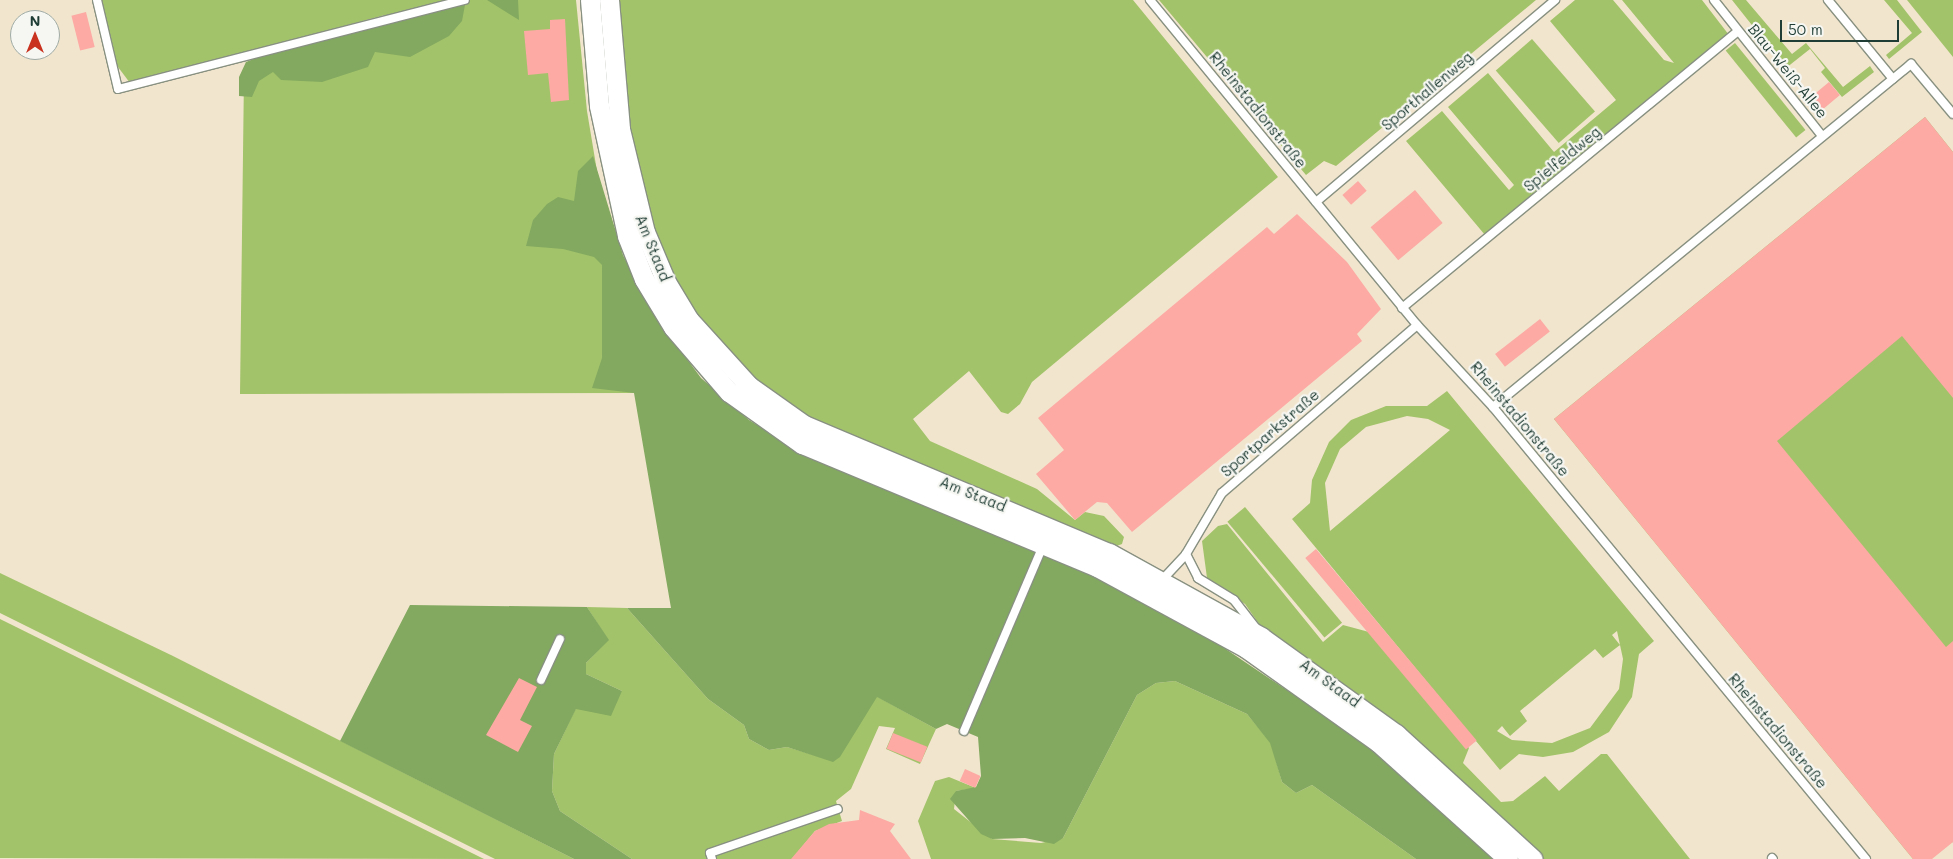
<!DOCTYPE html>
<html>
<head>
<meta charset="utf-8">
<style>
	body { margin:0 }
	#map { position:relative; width:1953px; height:859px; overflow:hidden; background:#f2e5ce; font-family:Mali,sans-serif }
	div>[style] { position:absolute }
	.green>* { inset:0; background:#a3c36b; transform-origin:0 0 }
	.forest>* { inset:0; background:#82a95f }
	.building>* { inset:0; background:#fcaaa3; transform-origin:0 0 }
	.roads { filter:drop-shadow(1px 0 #889181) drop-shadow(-1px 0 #889181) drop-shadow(0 1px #889181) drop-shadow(0 -1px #889181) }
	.service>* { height:8px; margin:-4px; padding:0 4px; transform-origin:4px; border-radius:4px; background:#fff }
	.tertiary>* { height:19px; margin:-9.5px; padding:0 9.5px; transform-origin:9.5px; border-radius:9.5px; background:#fff }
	span { translate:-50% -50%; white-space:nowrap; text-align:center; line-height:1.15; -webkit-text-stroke:4.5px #f6f6f2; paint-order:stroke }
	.street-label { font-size:15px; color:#1f3d34 }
	.north { position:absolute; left:10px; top:10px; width:50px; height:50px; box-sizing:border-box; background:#f6f6f2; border:1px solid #a0aca6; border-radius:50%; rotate:0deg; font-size:14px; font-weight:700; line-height:20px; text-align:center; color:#1f3d34 }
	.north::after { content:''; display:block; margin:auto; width:18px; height:22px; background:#c8321e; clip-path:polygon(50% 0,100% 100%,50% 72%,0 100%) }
	.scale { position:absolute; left:1780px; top:20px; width:119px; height:22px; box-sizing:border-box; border:2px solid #1f3d34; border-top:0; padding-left:6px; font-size:15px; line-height:18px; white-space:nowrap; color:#1f3d34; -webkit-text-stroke:4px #f6f6f2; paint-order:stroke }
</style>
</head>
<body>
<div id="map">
	<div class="green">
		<i style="clip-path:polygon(100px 0,576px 0,587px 111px,634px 393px,240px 394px,244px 73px,386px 25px,385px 15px,130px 83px,115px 63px)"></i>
		<i style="clip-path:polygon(616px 0,1133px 0,1278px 177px,1032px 382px,1020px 404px,1008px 414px,1001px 412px,969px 371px,913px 419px,930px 441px,1037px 489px,1075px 520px,1085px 512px,1104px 516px,1124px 537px,1122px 544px,1114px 547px,806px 418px,767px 395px,711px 340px,668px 273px,633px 174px)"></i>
		<i style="clip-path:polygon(1159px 0,1536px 0,1336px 166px,1324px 161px,1306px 175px)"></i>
		<i style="clip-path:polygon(1575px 0,1613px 0,1664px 60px,1674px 63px,1622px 0,1702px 0,1729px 35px,1485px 235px,1406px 141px,1442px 111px,1509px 190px,1514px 185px,1448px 107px,1488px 73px,1554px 152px,1616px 100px,1550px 21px)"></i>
		<i style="clip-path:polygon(1732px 0,1746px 0,1792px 54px,1806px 43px,1843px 87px,1870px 66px,1874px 72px,1842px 97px,1821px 72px,1825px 68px,1810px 49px,1786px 68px)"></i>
		<i style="clip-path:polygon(1884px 0,1897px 0,1922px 32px,1889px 59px,1886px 55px,1912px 33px)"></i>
		<i style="clip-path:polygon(1907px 0,1953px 0,1953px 57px)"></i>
		<i style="left:1532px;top:39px;width:96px;height:48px;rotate:49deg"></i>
		<i style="left:1735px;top:43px;width:112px;height:12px;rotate:51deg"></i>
		<i style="clip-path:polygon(1925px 117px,1953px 152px,1953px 842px,1913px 859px,1554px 419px)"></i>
		<i style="clip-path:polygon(evenodd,1447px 391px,1654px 641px,1639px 654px,1632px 697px,1609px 732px,1573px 752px,1543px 757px,1519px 754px,1500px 770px,1292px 519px,1310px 503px,1312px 480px,1329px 442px,1351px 420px,1386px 406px,1427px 406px,1447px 391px,1407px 416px,1428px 419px,1450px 430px,1330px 531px,1325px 483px,1340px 449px,1366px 427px,1407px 416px,1447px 391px,1617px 631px,1623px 659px,1619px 689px,1590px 728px,1552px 743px,1512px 740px,1497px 731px,1502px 726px,1510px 736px,1527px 721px,1520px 711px,1595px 649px,1603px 658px,1620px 645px,1612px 635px,1617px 631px)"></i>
		<i style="left:1245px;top:507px;width:151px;height:23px;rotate:50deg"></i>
		<i style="clip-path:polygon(1227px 524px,1323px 642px,1343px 625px,1369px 632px,1469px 748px,1463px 763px,1501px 802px,1513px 801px,1545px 776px,1559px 791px,1601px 754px,1607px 754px,1690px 859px,1541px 859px,1266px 634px,1245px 604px,1207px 578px,1202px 541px,1218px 526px)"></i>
		<i style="clip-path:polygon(0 573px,173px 656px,574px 859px,495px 859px,0 613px)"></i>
		<i style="clip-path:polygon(587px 607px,627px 608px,708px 699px,744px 725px,749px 739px,769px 750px,787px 747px,833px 761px,876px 696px,936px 729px,920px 764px,886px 749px,895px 728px,879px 726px,851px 789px,836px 801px,842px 821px,815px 831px,792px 859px,632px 859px,560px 811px,552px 791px,554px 754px,576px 708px,622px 691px,586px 674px,586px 663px,608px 640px)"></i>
		<i style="clip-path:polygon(0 619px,101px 669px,484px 859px,0 858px)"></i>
		<i style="clip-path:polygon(1175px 681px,1247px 714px,1271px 743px,1282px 782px,1296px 793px,1312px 785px,1416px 859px,931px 859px,918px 821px,935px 781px,949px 777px,976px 788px,956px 791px,954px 809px,992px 839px,1041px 843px,1063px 838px,1137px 695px,1156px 683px)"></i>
	</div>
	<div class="forest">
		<i style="clip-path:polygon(487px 0,518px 0,519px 20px)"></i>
		<i style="clip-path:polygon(465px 5px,462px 21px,449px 36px,410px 57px,375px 52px,368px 67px,322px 82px,281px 80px,273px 72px,259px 81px,252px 97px,239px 96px,239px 77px,246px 62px,268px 53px)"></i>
		<i style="clip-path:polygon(593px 156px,623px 255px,653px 313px,701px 378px,749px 420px,803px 453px,1083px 570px,1196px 629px,1361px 740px,1494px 859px,1416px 859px,1312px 785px,1296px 793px,1282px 782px,1270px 743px,1247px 714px,1175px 681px,1156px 683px,1137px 695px,1063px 838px,1054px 844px,1025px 838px,992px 839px,981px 834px,950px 799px,956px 791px,976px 787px,981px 776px,978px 737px,947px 724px,936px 729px,877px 697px,840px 757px,833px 762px,787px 747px,769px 750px,749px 739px,744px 725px,708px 699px,627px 608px,671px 608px,634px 393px,592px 388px,602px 358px,602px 265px,594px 257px,563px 249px,526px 246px,533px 220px,547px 204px,558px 197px,574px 201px,578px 171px)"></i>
		<i style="clip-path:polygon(410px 605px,587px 607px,609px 640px,586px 663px,586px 674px,622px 691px,611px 716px,576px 709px,554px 754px,552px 791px,560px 811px,632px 859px,574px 859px,340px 741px)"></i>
	</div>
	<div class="building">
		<i style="left:86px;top:12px;width:36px;height:15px;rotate:76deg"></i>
		<i style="clip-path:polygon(565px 19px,569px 100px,551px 102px,548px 73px,528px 75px,524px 31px,550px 29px,550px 20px)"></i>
		<i style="left:1829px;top:82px;width:17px;height:30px;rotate:50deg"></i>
		<i style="clip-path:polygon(1925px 117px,1953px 152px,1953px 398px,1902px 336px,1777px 441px,1946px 647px,1953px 641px,1953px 842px,1932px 859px,1913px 859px,1554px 419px)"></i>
		<i style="left:1358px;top:181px;width:13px;height:21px;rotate:48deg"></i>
		<i style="left:1415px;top:190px;width:43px;height:58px;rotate:50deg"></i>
		<i style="clip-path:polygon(1297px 214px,1347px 262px,1381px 309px,1357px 334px,1362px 341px,1132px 532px,1107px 503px,1097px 502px,1075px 520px,1036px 474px,1064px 450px,1038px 418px,1267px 227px,1274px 234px)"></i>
		<i style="left:1540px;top:319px;width:16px;height:57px;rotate:52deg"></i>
		<i style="left:1316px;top:549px;width:250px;height:14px;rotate:50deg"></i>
		<i style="clip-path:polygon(519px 678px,537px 687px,520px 720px,532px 726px,518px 752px,486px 735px)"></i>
		<i style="left:893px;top:733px;width:37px;height:17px;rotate:22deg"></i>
		<i style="left:965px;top:769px;width:17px;height:13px;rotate:24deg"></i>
		<i style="clip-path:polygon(860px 810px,895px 824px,890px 831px,911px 859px,791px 859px,815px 831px,829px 824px,859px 820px)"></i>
	</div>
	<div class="roads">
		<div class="service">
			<i style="left:97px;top:0;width:91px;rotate:76.7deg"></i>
			<i style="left:118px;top:89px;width:358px;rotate:-14.4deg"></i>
			<i style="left:1150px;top:0;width:421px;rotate:50.6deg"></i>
			<i style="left:1417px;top:325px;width:112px;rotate:47.2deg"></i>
			<i style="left:1493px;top:407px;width:586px;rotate:50.47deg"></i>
			<i style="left:1714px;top:0;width:174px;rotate:51.5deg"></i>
			<i style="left:1828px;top:0;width:102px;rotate:50.6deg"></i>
			<i style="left:1316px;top:202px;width:313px;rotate:-40.2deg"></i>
			<i style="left:1402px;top:308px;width:435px;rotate:-39.5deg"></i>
			<i style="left:1493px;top:407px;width:541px;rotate:-39.37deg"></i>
			<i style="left:1911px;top:64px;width:65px;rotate:50deg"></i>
			<i style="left:1186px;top:554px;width:27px;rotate:63deg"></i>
			<i style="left:1198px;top:578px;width:42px;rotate:31.4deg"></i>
			<i style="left:1234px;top:600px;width:37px;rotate:52deg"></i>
			<i style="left:1162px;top:580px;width:35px;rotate:-47deg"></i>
			<i style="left:1186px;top:554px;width:71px;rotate:-59.5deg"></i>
			<i style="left:1222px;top:493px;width:257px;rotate:-40.7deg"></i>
			<i style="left:541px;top:680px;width:45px;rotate:-65.1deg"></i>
			<i style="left:964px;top:731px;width:201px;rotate:-66.9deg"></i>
			<i style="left:1772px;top:858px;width:1px;rotate:45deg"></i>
			<i style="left:712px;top:859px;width:6px;rotate:-108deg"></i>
			<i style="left:710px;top:853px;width:135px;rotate:-19deg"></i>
		</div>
		<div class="tertiary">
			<i style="left:590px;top:0;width:106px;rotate:85.1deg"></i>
			<i style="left:599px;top:106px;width:133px;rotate:77.8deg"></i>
			<i style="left:627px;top:236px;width:46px;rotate:68.4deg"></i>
			<i style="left:644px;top:279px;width:56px;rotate:58.9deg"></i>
			<i style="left:673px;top:327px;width:86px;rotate:49.3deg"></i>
			<i style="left:729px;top:392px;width:90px;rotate:35.5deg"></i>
			<i style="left:802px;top:444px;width:320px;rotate:22.6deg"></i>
			<i style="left:1097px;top:567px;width:170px;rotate:28.5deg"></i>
			<i style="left:1246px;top:648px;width:162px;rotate:35.5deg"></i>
			<i style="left:1378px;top:742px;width:175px;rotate:42deg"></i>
			<i style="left:609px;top:0;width:129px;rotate:85.1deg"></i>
			<i style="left:620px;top:129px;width:106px;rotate:76.4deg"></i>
			<i style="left:645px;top:232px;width:54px;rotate:67.2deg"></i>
			<i style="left:666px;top:282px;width:44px;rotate:58.8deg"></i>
			<i style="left:689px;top:320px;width:89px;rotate:47.7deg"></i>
			<i style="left:749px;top:386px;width:67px;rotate:35.3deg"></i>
			<i style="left:804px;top:425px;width:331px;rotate:22.8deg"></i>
			<i style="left:1109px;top:553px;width:174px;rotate:28.9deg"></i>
			<i style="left:1261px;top:637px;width:166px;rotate:35.7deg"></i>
			<i style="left:1396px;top:734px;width:185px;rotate:42.4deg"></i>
		</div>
	</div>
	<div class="street-label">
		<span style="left:1788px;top:71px;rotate:51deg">Blau-Weiß-Allee</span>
		<span style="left:1427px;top:91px;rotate:-40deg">Sporthallenweg</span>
		<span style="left:1258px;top:110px;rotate:51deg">Rheinstadionstraße</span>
		<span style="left:1562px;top:159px;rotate:-39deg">Spielfeldweg</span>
		<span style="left:653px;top:248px;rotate:68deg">Am Staad</span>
		<span style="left:1520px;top:419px;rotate:50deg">Rheinstadionstraße</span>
		<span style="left:1270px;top:433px;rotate:-41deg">Sportparkstraße</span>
		<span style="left:973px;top:494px;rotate:22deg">Am Staad</span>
		<span style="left:1330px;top:683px;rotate:36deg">Am Staad</span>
		<span style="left:1778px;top:731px;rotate:50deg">Rheinstadionstraße</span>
	</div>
	<div class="north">N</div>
	<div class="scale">50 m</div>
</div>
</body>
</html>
